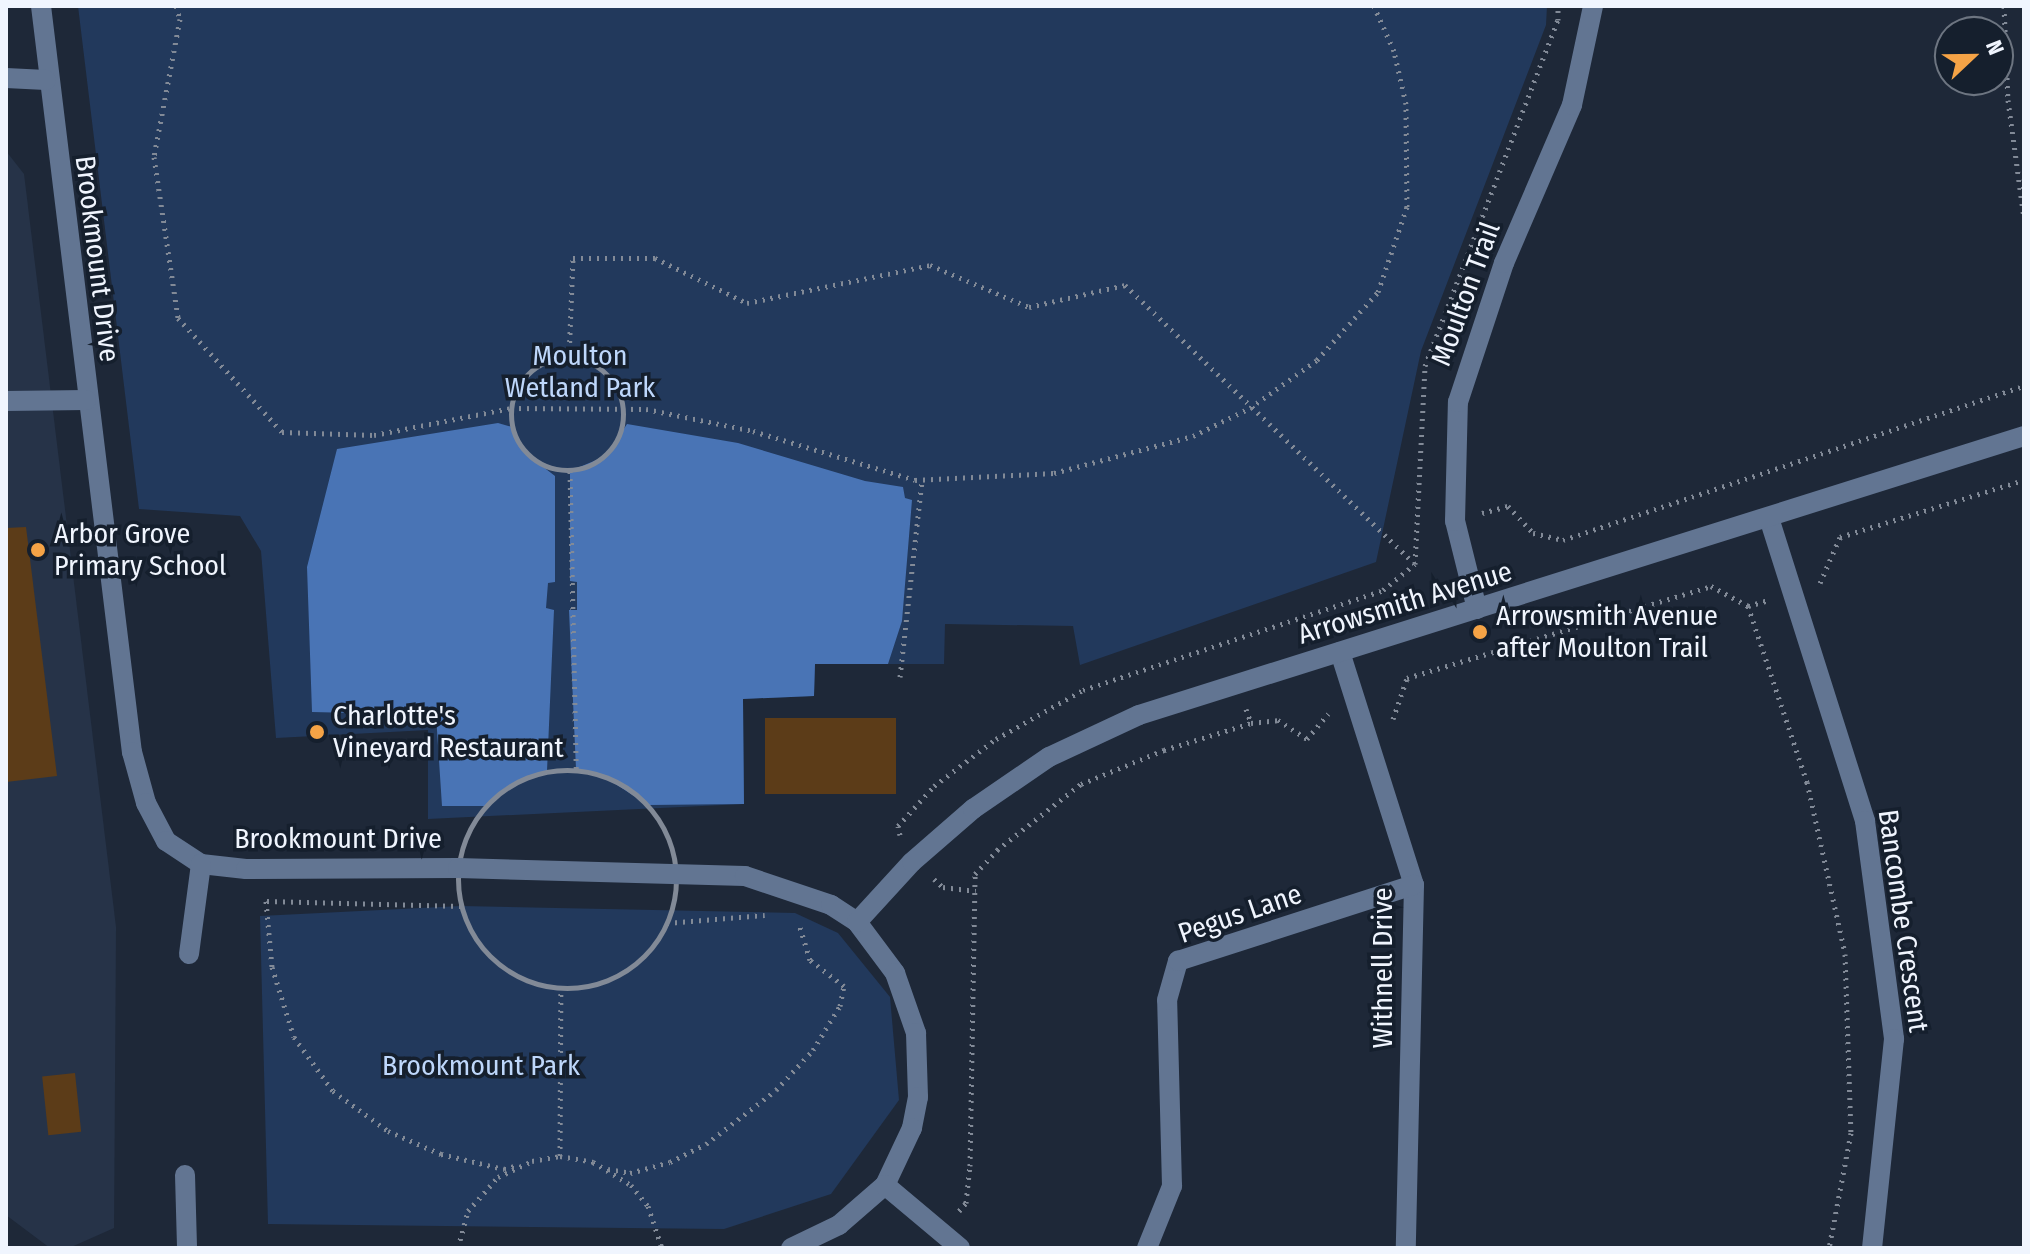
<!DOCTYPE html>
<html>
<head>
<meta charset="utf-8">
<style>
	body { margin:0 }
	#map { position:relative; width:2030px; height:1254px; overflow:hidden; background:#1e2838; font-family:"Fira Sans Condensed",sans-serif }
	div>[style] { position:absolute }
	.built>* { inset:0; background:#263348 }
	.green>* { inset:0; background:#22395c }
	.water>* { inset:0; background:#4974b5 }
	.building>* { inset:0; background:#5c3c18; transform-origin:0 0 }
	.path>* { height:5px; margin-top:-2.5px; transform-origin:0; background:repeating-linear-gradient(90deg,#828a97 0 2px,transparent 0 8px) }
	.path>.ring { margin:-2.5px; padding:0; box-sizing:content-box; background:none; border:5px solid #828a97; border-radius:50% }
	.minor>* { height:20px; margin:-10px; padding:0 10px; transform-origin:10px; border-radius:10px; background:#627592 }
	.dots>* { width:22px; height:22px; translate:-50% -50%; box-sizing:border-box; border:4px solid #151f2d; border-radius:50% }
	span { translate:-50% -50%; white-space:nowrap; text-align:center; line-height:1.15; -webkit-text-stroke:7px #151f2d; paint-order:stroke }
	.street-label { font-size:28px; color:#f0f5fe }
	.park-label { font-size:28px; color:#bed7fb }
	.poi-label { font-size:28px; color:#f0f5fe }
	.left { translate:0 -50%; text-align:left }
	.frame { position:absolute; inset:0; border:8px solid #f0f5fe; pointer-events:none }
	.north { position:absolute; left:1934px; top:16px; width:80px; height:80px; box-sizing:border-box; background:#151f2d; border:2px solid #6d7581; border-radius:50%; rotate:68deg; font-size:22px; font-weight:700; line-height:32px; text-align:center; color:#f0f5fe }
	.north::after { content:''; display:block; margin:auto; width:28px; height:36px; background:#f5a346; clip-path:polygon(50% 0,100% 100%,50% 72%,0 100%) }
</style>
</head>
<body>
<div id="map">
	<div class="built">
		<i style="clip-path:polygon(6px 151px,24px 174px,116px 927px,114px 1228px,69px 1248px,50px 1248px,6px 1215px)"></i>
	</div>
	<div class="green">
		<i style="clip-path:polygon(78px 6px,1547px 6px,1546px 25px,1421px 351px,1376px 562px,1080px 665px,1073px 626px,945px 624px,944px 664px,815px 664px,814px 696px,743px 699px,744px 804px,428px 819px,428px 730px,276px 738px,261px 551px,240px 516px,139px 509px)"></i>
		<i style="clip-path:polygon(461px 906px,795px 913px,838px 933px,890px 997px,899px 1100px,831px 1194px,724px 1229px,268px 1224px,260px 916px)"></i>
	</div>
	<div class="water">
		<i style="clip-path:polygon(498px 423px,512px 427px,529px 456px,555px 476px,555px 582px,548px 583px,546px 608px,554px 610px,547px 771px,505px 788px,486px 806px,442px 806px,436px 715px,312px 712px,307px 567px,337px 449px)"></i>
		<i style="clip-path:polygon(627px 424px,738px 443px,865px 481px,903px 487px,905px 498px,912px 500px,902px 621px,888px 664px,815px 664px,814px 696px,743px 699px,744px 804px,648px 805px,600px 774px,576px 769px,569px 610px,577px 610px,577px 582px,570px 581px,570px 471px,606px 456px)"></i>
	</div>
	<div class="building">
		<i style="clip-path:polygon(26px 527px,57px 776px,6px 782px,6px 528px)"></i>
		<i style="left:765px;top:718px;width:131px;height:76px"></i>
		<i style="left:75px;top:1073px;width:59px;height:33px;rotate:84deg"></i>
	</div>
	<div class="path">
		<i style="left:176px;top:6px;width:14px;rotate:73deg"></i>
		<i style="left:180px;top:19px;width:140px;rotate:100.7deg"></i>
		<i style="left:154px;top:157px;width:163px;rotate:81.5deg"></i>
		<i style="left:178px;top:318px;width:154px;rotate:47.6deg"></i>
		<i style="left:282px;top:432px;width:92px;rotate:1.9deg"></i>
		<i style="left:374px;top:435px;width:140px;rotate:-11.1deg"></i>
		<i style="left:511px;top:408px;width:135px;rotate:0.4deg"></i>
		<i style="left:646px;top:409px;width:109px;rotate:11.6deg"></i>
		<i style="left:753px;top:431px;width:169px;rotate:16.8deg"></i>
		<i style="left:915px;top:480px;width:139px;rotate:-2.9deg"></i>
		<i style="left:1054px;top:473px;width:144px;rotate:-14.9deg"></i>
		<i style="left:1193px;top:436px;width:64px;rotate:-26.2deg"></i>
		<i style="left:1250px;top:408px;width:82px;rotate:-35.6deg"></i>
		<i style="left:1317px;top:360px;width:91px;rotate:-48.1deg"></i>
		<i style="left:1378px;top:292px;width:90px;rotate:-71.2deg"></i>
		<i style="left:1407px;top:207px;width:103px;rotate:-90.6deg"></i>
		<i style="left:1406px;top:104px;width:54px;rotate:-102.8deg"></i>
		<i style="left:1394px;top:51px;width:49px;rotate:-114deg"></i>
		<i style="left:2004px;top:6px;width:94px;rotate:87.6deg"></i>
		<i style="left:2008px;top:100px;width:119px;rotate:82.3deg"></i>
		<i class="ring" style="left:511px;top:358px;width:107px;height:107px"></i>
		<i style="left:569px;top:358px;width:100px;rotate:-87.7deg"></i>
		<i style="left:573px;top:258px;width:82px"></i>
		<i style="left:655px;top:258px;width:102px;rotate:26.1deg"></i>
		<i style="left:747px;top:303px;width:187px;rotate:-11.7deg"></i>
		<i style="left:930px;top:265px;width:108px;rotate:23deg"></i>
		<i style="left:1029px;top:307px;width:98px;rotate:-12.9deg"></i>
		<i style="left:1125px;top:285px;width:402px;rotate:43.9deg"></i>
		<i style="left:1415px;top:564px;width:198px;rotate:-87.1deg"></i>
		<i style="left:1425px;top:366px;width:371px;rotate:-69deg"></i>
		<i style="left:1558px;top:20px;width:14px;rotate:-90deg"></i>
		<i style="left:570px;top:471px;width:298px;rotate:88.8deg"></i>
		<i style="left:1482px;top:513px;width:27px;rotate:-15deg"></i>
		<i style="left:1508px;top:506px;width:37px;rotate:47deg"></i>
		<i style="left:1533px;top:533px;width:31px;rotate:13deg"></i>
		<i style="left:1563px;top:540px;width:486px;rotate:-18.5deg"></i>
		<i style="left:1820px;top:583px;width:50px;rotate:-66.5deg"></i>
		<i style="left:1840px;top:537px;width:193px;rotate:-17.2deg"></i>
		<i style="left:1748px;top:606px;width:186px;rotate:71.5deg"></i>
		<i style="left:1807px;top:782px;width:176px;rotate:77.5deg"></i>
		<i style="left:1845px;top:954px;width:179px;rotate:88.1deg"></i>
		<i style="left:1851px;top:1133px;width:117px;rotate:100.8deg"></i>
		<i style="left:900px;top:677px;width:198px;rotate:-83.6deg"></i>
		<i style="left:1246px;top:709px;width:15px;rotate:70deg"></i>
		<i style="left:1251px;top:723px;width:27px;rotate:-6deg"></i>
		<i style="left:1278px;top:720px;width:35px;rotate:33deg"></i>
		<i style="left:1307px;top:739px;width:33px;rotate:-50deg"></i>
		<i style="left:1393px;top:719px;width:43px;rotate:-71.1deg"></i>
		<i style="left:1407px;top:678px;width:318px;rotate:-16.8deg"></i>
		<i style="left:1711px;top:586px;width:42px;rotate:28.4deg"></i>
		<i style="left:1748px;top:606px;width:19px;rotate:-16deg"></i>
		<i class="ring" style="left:458px;top:770px;width:213px;height:213px"></i>
		<i style="left:900px;top:835px;width:9px;rotate:-103deg"></i>
		<i style="left:898px;top:826px;width:54px;rotate:-48deg"></i>
		<i style="left:934px;top:786px;width:78px;rotate:-37.2deg"></i>
		<i style="left:996px;top:739px;width:100px;rotate:-29.4deg"></i>
		<i style="left:1083px;top:690px;width:316px;rotate:-18.4deg"></i>
		<i style="left:1383px;top:590px;width:41px;rotate:-39.1deg"></i>
		<i style="left:934px;top:879px;width:12px;rotate:42deg"></i>
		<i style="left:943px;top:887px;width:33px;rotate:7deg"></i>
		<i style="left:461px;top:906px;width:195px;rotate:-178.5deg"></i>
		<i style="left:266px;top:901px;width:66px;rotate:84.8deg"></i>
		<i style="left:272px;top:967px;width:73px;rotate:72.6deg"></i>
		<i style="left:294px;top:1037px;width:67px;rotate:54.2deg"></i>
		<i style="left:333px;top:1091px;width:68px;rotate:36deg"></i>
		<i style="left:388px;top:1131px;width:58px;rotate:23.5deg"></i>
		<i style="left:441px;top:1154px;width:65px;rotate:13.4deg"></i>
		<i style="left:504px;top:1169px;width:15px;rotate:-16deg"></i>
		<i style="left:667px;top:923px;width:98px;rotate:-4.7deg"></i>
		<i style="left:560px;top:1156px;width:168px;rotate:-89.7deg"></i>
		<i style="left:608px;top:1169px;width:22px;rotate:10deg"></i>
		<i style="left:630px;top:1173px;width:41px;rotate:-15.4deg"></i>
		<i style="left:670px;top:1162px;width:40px;rotate:-26.6deg"></i>
		<i style="left:706px;top:1144px;width:88px;rotate:-37.6deg"></i>
		<i style="left:776px;top:1090px;width:54px;rotate:-47.2deg"></i>
		<i style="left:813px;top:1050px;width:52px;rotate:-58.5deg"></i>
		<i style="left:840px;top:1006px;width:20px;rotate:-79deg"></i>
		<i style="left:844px;top:986px;width:43px;rotate:-142.6deg"></i>
		<i style="left:810px;top:960px;width:37px;rotate:-107deg"></i>
		<i style="left:959px;top:1211px;width:11px;rotate:-49deg"></i>
		<i style="left:966px;top:1203px;width:37px;rotate:-84deg"></i>
		<i style="left:970px;top:1166px;width:292px;rotate:-89deg"></i>
		<i style="left:975px;top:874px;width:33px;rotate:-47deg"></i>
		<i style="left:997px;top:850px;width:107px;rotate:-38.2deg"></i>
		<i style="left:1081px;top:784px;width:90px;rotate:-22.3deg"></i>
		<i style="left:1164px;top:750px;width:91px;rotate:-17.2deg"></i>
		<i style="left:458px;top:1248px;width:38px;rotate:-75deg"></i>
		<i style="left:468px;top:1211px;width:45px;rotate:-48.6deg"></i>
		<i style="left:498px;top:1177px;width:38px;rotate:-25deg"></i>
		<i style="left:532px;top:1161px;width:28px;rotate:-10deg"></i>
		<i style="left:560px;top:1156px;width:34px;rotate:10deg"></i>
		<i style="left:593px;top:1162px;width:44px;rotate:31.2deg"></i>
		<i style="left:631px;top:1185px;width:27px;rotate:51deg"></i>
		<i style="left:648px;top:1206px;width:44px;rotate:71.6deg"></i>
	</div>
	<div class="minor">
		<i style="left:41px;top:6px;width:752px;rotate:83.05deg"></i>
		<i style="left:132px;top:752px;width:53px;rotate:74.6deg"></i>
		<i style="left:146px;top:803px;width:43px;rotate:62.2deg"></i>
		<i style="left:166px;top:841px;width:42px;rotate:33.3deg"></i>
		<i style="left:201px;top:864px;width:45px;rotate:6.3deg"></i>
		<i style="left:246px;top:869px;width:212px;rotate:-0.3deg"></i>
		<i style="left:458px;top:868px;width:287px;rotate:1.6deg"></i>
		<i style="left:745px;top:876px;width:91px;rotate:18.6deg"></i>
		<i style="left:831px;top:905px;width:31px;rotate:33deg"></i>
		<i style="left:857px;top:922px;width:64px;rotate:53.3deg"></i>
		<i style="left:895px;top:973px;width:64px;rotate:70.7deg"></i>
		<i style="left:916px;top:1033px;width:64px;rotate:88.2deg"></i>
		<i style="left:918px;top:1097px;width:32px;rotate:101deg"></i>
		<i style="left:912px;top:1128px;width:63px;rotate:115.3deg"></i>
		<i style="left:885px;top:1185px;width:61px;rotate:139deg"></i>
		<i style="left:839px;top:1225px;width:53px;rotate:154.4deg"></i>
		<i style="left:6px;top:78px;width:40px;rotate:2.9deg"></i>
		<i style="left:6px;top:401px;width:80px;rotate:-0.7deg"></i>
		<i style="left:1769px;top:518px;width:318px;rotate:72.4deg"></i>
		<i style="left:1865px;top:821px;width:220px;rotate:82.4deg"></i>
		<i style="left:1894px;top:1039px;width:210px;rotate:96deg"></i>
		<i style="left:1477px;top:609px;width:91px;rotate:-104deg"></i>
		<i style="left:1455px;top:521px;width:119px;rotate:-88.6deg"></i>
		<i style="left:1458px;top:402px;width:146px;rotate:-71.7deg"></i>
		<i style="left:1504px;top:263px;width:172px;rotate:-66.7deg"></i>
		<i style="left:1572px;top:105px;width:101px;rotate:-78deg"></i>
		<i style="left:1340px;top:652px;width:244px;rotate:72.4deg"></i>
		<i style="left:1414px;top:885px;width:363px;rotate:91.3deg"></i>
		<i style="left:857px;top:922px;width:81px;rotate:-47.5deg"></i>
		<i style="left:912px;top:862px;width:81px;rotate:-41deg"></i>
		<i style="left:973px;top:809px;width:92px;rotate:-34.4deg"></i>
		<i style="left:1049px;top:757px;width:99px;rotate:-25deg"></i>
		<i style="left:1139px;top:715px;width:928px;rotate:-17.5deg"></i>
		<i style="left:189px;top:954px;width:91px;rotate:-82.4deg"></i>
		<i style="left:185px;top:1175px;width:73px;rotate:88.4deg"></i>
		<i style="left:885px;top:1185px;width:98px;rotate:40deg"></i>
		<i style="left:1147px;top:1248px;width:67px;rotate:-68deg"></i>
		<i style="left:1172px;top:1186px;width:186px;rotate:-91.5deg"></i>
		<i style="left:1167px;top:1000px;width:41px;rotate:-74.2deg"></i>
		<i style="left:1178px;top:961px;width:248px;rotate:-17.9deg"></i>
	</div>
	<div class="dots">
		<i style="left:38px;top:550px;background:#f5a346"></i>
		<i style="left:1480px;top:632px;background:#f5a346"></i>
		<i style="left:317px;top:732px;background:#f5a346"></i>
	</div>
	<div class="street-label">
		<span style="left:97px;top:259px;rotate:83deg">Brookmount Drive</span>
		<span style="left:1466px;top:294px;rotate:-70deg">Moulton Trail</span>
		<span style="left:1405px;top:603px;rotate:-17deg">Arrowsmith Avenue</span>
		<span style="left:338px;top:839px">Brookmount Drive</span>
		<span style="left:1240px;top:914px;rotate:-19deg">Pegus Lane</span>
		<span style="left:1903px;top:921px;rotate:82deg">Bancombe Crescent</span>
		<span style="left:1383px;top:968px;rotate:-90deg">Withnell Drive</span>
	</div>
	<div class="park-label">
		<span style="left:580px;top:372px">Moulton<br>Wetland Park</span>
		<span style="left:481px;top:1066px">Brookmount Park</span>
	</div>
	<div class="poi-label">
		<span class="left" style="left:54px;top:550px">Arbor Grove<br>Primary School</span>
		<span class="left" style="left:1496px;top:632px">Arrowsmith Avenue<br>after Moulton Trail</span>
		<span class="left" style="left:333px;top:732px">Charlotte's<br>Vineyard Restaurant</span>
	</div>
	<div class="frame"></div>
	<div class="north">N</div>
</div>
</body>
</html>
